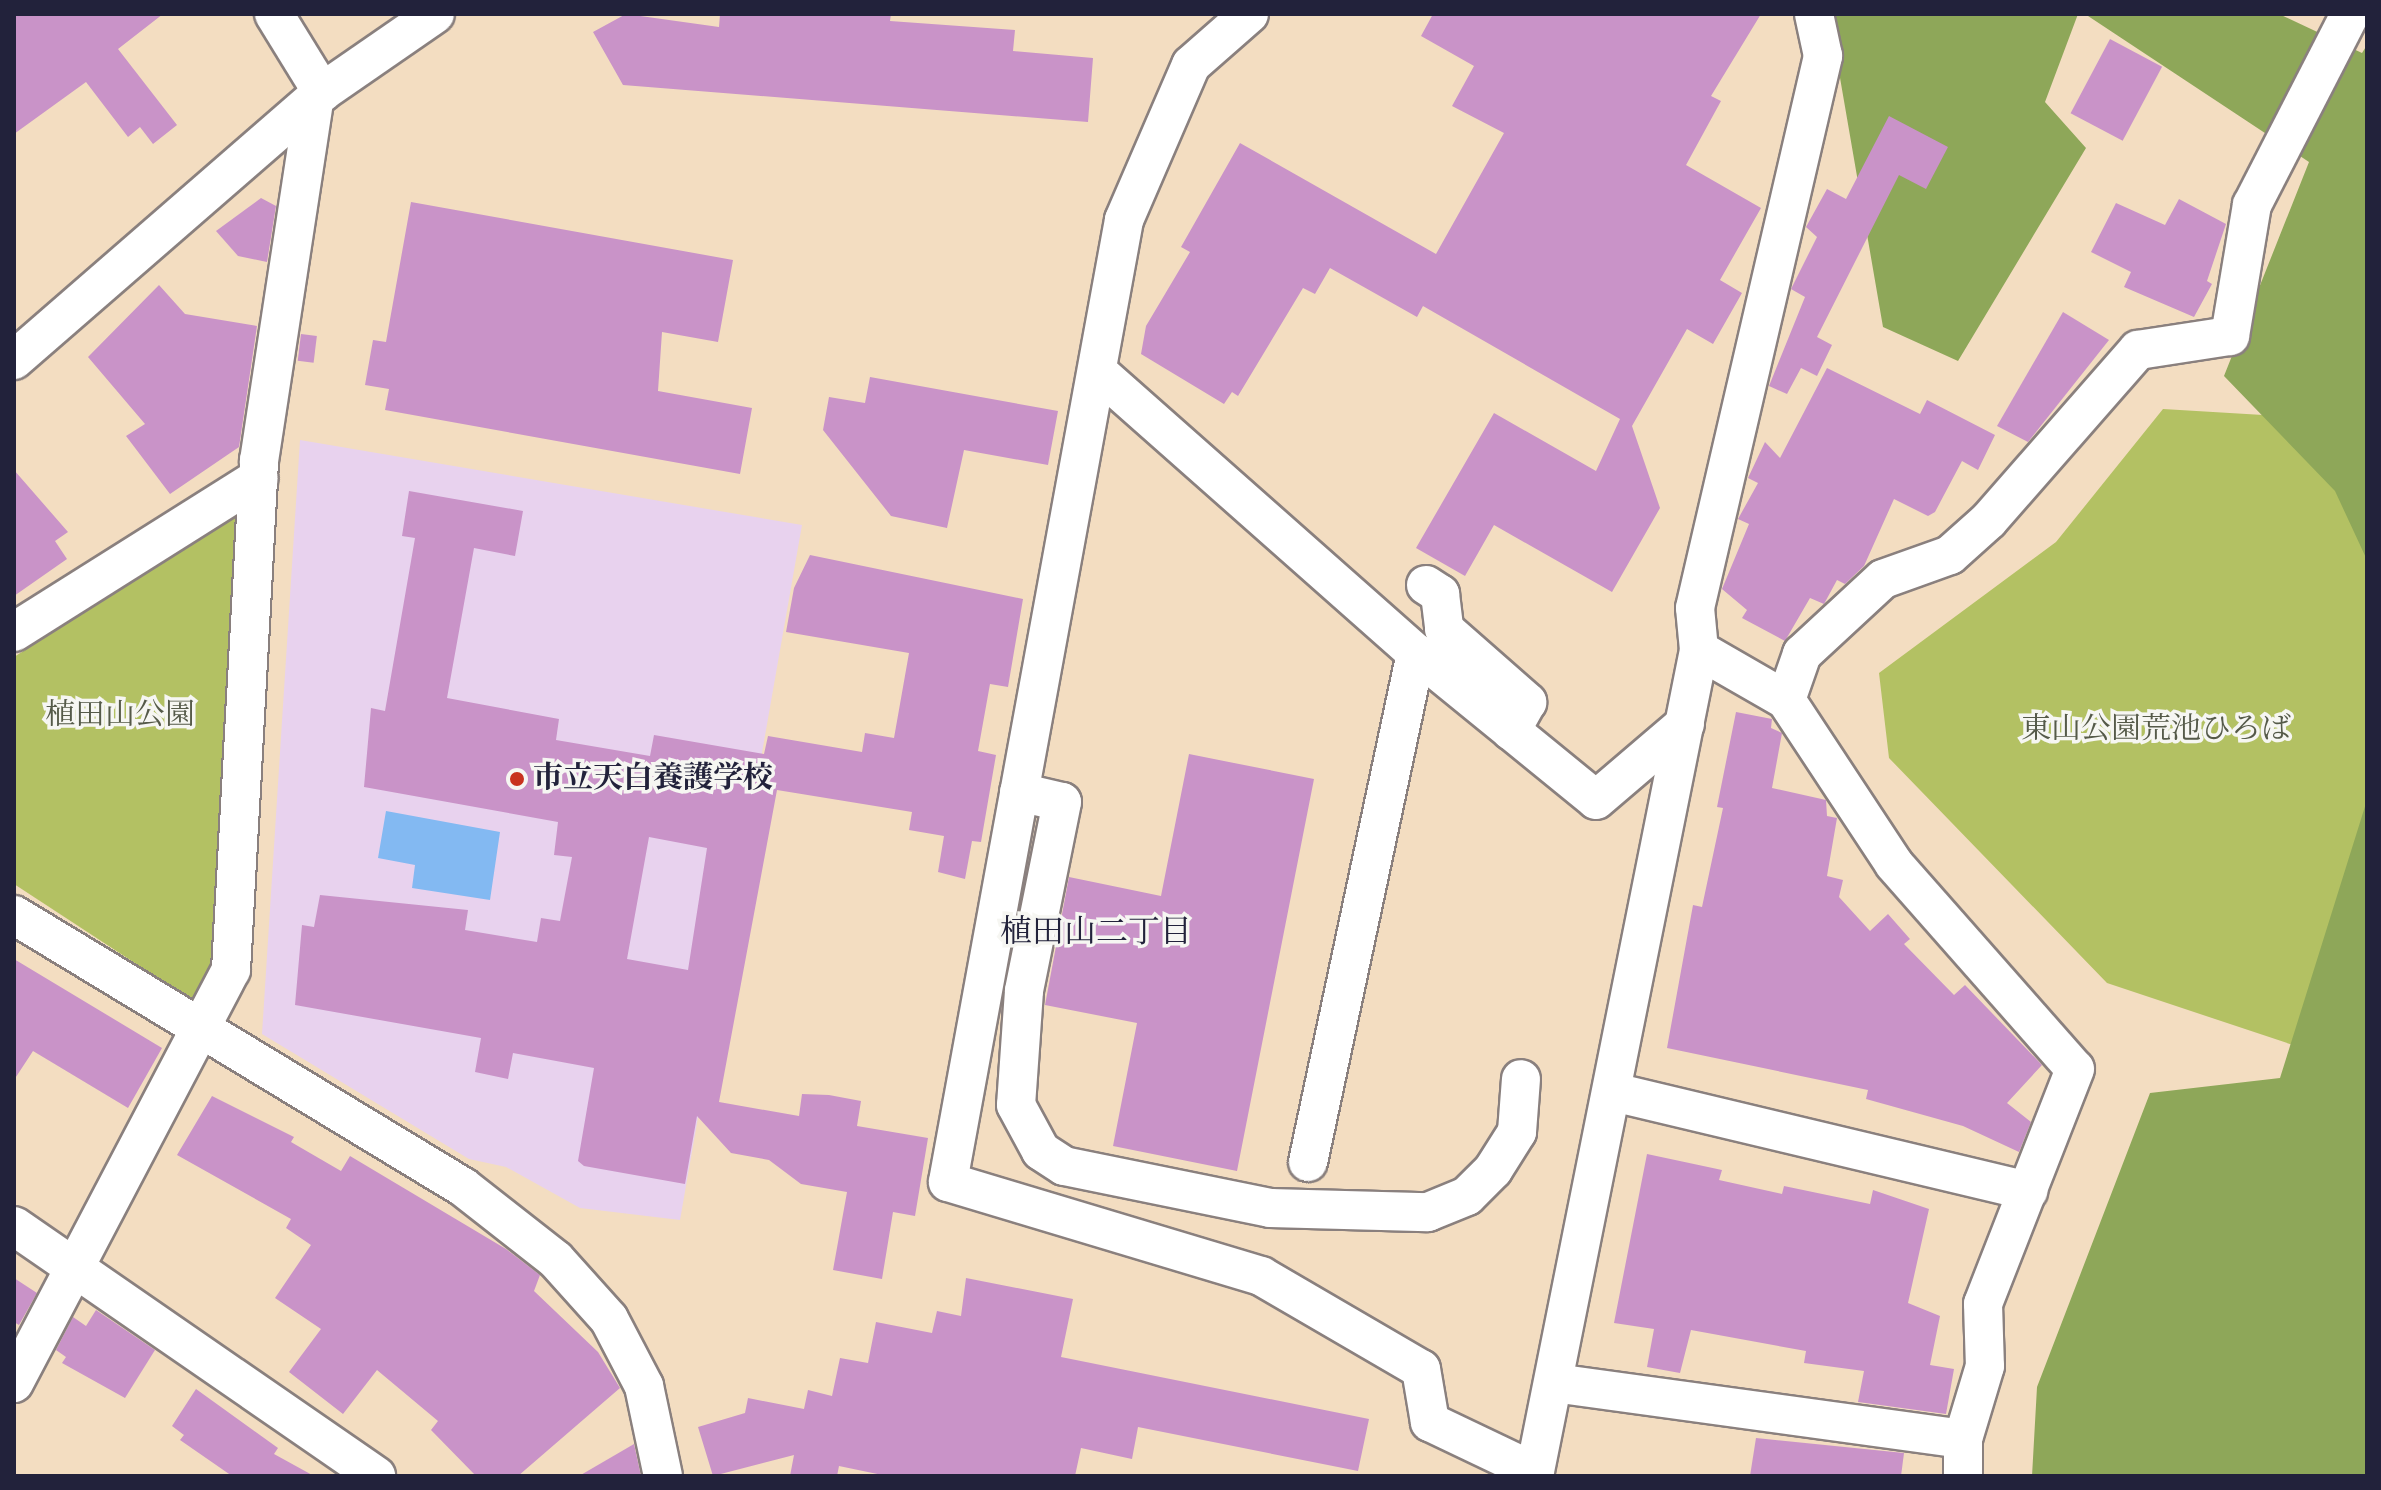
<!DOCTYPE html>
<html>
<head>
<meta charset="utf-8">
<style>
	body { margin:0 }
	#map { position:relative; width:2381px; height:1490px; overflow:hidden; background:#f3ddc1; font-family:"IM FELL DW Pica","Noto Serif JP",serif }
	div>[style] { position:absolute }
	.built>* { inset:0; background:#e8d2ee }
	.green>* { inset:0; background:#b3c163 }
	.forest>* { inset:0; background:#8ea759 }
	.water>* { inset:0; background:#83b9f2 }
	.building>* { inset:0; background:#c993c8; transform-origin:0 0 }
	.roads { filter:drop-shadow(2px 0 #8a807e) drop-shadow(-2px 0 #8a807e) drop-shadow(0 2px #8a807e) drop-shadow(0 -2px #8a807e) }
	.minor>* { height:38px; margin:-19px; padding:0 19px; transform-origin:19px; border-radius:19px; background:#fff }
	.dots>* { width:22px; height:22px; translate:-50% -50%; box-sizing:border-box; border:4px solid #f6f6f2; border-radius:50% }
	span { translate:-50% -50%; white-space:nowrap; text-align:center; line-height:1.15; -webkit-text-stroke:7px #f6f6f2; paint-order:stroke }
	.park-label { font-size:30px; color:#555a49 }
	.poi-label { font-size:30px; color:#22223b; font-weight:700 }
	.left { translate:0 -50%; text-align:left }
	.neighbourhood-label { font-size:32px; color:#22223b }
	.frame { position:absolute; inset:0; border:16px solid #22223b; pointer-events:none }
</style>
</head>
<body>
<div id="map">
	<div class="built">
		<i style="clip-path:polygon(300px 440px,802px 525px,680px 1220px,580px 1208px,506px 1167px,469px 1159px,262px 1034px)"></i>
	</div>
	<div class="green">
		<i style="clip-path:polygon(2163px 409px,2298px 417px,2367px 503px,2367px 847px,2326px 1056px,2107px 983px,1889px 758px,1879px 673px,2056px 542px)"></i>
		<i style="clip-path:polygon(237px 515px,212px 968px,199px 1005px,14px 884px,14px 657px)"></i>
	</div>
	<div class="forest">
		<i style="clip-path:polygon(1829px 14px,2078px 14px,2045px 102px,2086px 148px,1958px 361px,1883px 327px)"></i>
		<i style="clip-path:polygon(2085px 14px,2279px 14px,2362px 53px,2367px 45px,2367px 560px,2335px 491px,2224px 376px,2309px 162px)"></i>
		<i style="clip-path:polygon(2367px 800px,2367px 1476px,2032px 1476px,2037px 1387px,2150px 1093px,2280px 1078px)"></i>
	</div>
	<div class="water">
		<i style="clip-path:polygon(386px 811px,500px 832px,490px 900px,412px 888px,415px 865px,378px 858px)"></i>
	</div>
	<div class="building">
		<i style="clip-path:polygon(14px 14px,163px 14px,118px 49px,177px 125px,153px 144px,140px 127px,128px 137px,86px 82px,14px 134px)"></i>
		<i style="clip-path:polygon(626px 14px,719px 27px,720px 14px,891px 14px,890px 21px,1015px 30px,1013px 51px,1093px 58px,1088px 122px,623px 85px,593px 32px)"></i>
		<i style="clip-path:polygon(1433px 14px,1761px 14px,1711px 96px,1721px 101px,1686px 165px,1761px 208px,1720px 280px,1742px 293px,1713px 344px,1687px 329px,1632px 426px,1660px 508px,1612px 592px,1494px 525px,1465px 576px,1416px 548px,1494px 413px,1596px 471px,1620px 419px,1423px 306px,1417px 317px,1330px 268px,1315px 294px,1303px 288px,1238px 396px,1232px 392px,1224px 404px,1141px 354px,1146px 326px,1190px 252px,1181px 247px,1240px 143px,1436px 254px,1504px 133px,1452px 106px,1474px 66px,1421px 36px)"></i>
		<i style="left:2110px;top:39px;width:59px;height:84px;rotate:28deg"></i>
		<i style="clip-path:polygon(1889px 116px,1948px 147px,1926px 189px,1899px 175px,1817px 337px,1832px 345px,1817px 376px,1801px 368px,1787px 394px,1769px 386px,1805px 297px,1791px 289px,1817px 237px,1806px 227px,1827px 189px,1846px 199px)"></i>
		<i style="clip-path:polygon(261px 198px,276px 206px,267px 262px,238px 256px,216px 231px)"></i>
		<i style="clip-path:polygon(2179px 199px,2226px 224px,2207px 281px,2212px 284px,2194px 317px,2124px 287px,2131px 272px,2091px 252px,2116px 203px,2165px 225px)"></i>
		<i style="clip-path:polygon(411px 202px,733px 260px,718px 342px,662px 332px,658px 391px,752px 408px,740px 474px,385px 410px,389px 389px,365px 385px,373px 340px,386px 342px)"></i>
		<i style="clip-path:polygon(159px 285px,185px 314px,257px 326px,239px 447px,170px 494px,126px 436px,145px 424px,88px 357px)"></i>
		<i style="clip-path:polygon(2063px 312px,2109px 340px,2028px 442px,1997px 426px)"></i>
		<i style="left:301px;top:334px;width:16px;height:27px;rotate:7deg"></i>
		<i style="clip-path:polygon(1827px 368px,1920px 414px,1927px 400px,1995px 435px,1978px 470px,1962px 461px,1935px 512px,1928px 516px,1894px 499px,1864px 566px,1845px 584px,1837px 580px,1824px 604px,1810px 598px,1785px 641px,1742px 618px,1747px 610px,1722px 589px,1749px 524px,1738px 519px,1758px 483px,1748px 478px,1765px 442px,1780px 458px)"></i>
		<i style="clip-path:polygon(870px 377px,1058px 411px,1048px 465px,964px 450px,947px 528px,891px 516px,823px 430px,829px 397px,865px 403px)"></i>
		<i style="clip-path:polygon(14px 470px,68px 532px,55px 541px,67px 559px,14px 596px)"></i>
		<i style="clip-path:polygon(evenodd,409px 491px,523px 511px,515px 556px,474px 548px,447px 698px,559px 719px,556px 740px,650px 756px,654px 735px,764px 754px,768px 736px,862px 752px,865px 733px,894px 738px,909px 653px,786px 632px,794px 588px,810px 555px,1023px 599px,1008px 687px,990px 684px,978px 751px,996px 755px,981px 842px,972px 841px,965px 879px,938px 872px,944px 836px,909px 830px,912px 812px,777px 790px,719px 1102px,799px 1116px,802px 1094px,829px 1095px,861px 1101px,857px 1126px,928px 1138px,915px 1216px,893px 1212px,882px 1279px,833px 1270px,847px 1192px,801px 1184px,769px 1160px,731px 1153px,697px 1116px,685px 1184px,584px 1166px,578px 1161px,594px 1068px,513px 1053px,508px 1079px,475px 1072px,481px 1038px,295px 1005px,302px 925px,314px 927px,320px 895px,468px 910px,465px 930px,537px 942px,541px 918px,560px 921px,572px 857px,554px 855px,558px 822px,364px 787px,371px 708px,385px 711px,415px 538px,402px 536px,409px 491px,649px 837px,707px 848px,688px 970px,627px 959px,649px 837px)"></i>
		<i style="clip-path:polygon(1736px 712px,1772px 719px,1771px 728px,1782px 733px,1772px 788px,1826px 800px,1827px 816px,1837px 818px,1827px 876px,1843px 880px,1839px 897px,1870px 931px,1888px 914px,1910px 939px,1904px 944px,1954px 995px,1965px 985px,2042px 1065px,2007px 1103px,2031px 1122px,2019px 1152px,1963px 1126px,1866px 1099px,1868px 1090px,1667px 1048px,1693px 905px,1702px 907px,1723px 808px,1717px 807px)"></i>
		<i style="clip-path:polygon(1189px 754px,1314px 779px,1237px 1171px,1113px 1146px,1137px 1023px,1045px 1005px,1069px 877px,1161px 896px)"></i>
		<i style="clip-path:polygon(14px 959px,162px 1048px,128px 1108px,33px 1051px,14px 1080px)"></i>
		<i style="clip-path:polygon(212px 1096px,294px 1137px,291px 1142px,341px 1171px,350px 1156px,506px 1249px,540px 1275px,534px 1291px,598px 1352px,620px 1388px,518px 1476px,476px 1476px,431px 1430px,438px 1421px,377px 1370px,343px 1414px,289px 1372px,321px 1329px,275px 1298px,311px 1245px,286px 1228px,291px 1219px,177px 1155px)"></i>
		<i style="clip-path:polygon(1647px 1154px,1722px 1170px,1719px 1180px,1782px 1194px,1784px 1186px,1870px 1204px,1873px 1190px,1929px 1209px,1908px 1303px,1940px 1316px,1930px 1365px,1954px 1369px,1946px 1414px,1858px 1402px,1864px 1371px,1804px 1363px,1806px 1351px,1691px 1330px,1680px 1373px,1647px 1367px,1654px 1329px,1614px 1323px)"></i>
		<i style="clip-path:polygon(14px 1278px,37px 1293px,19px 1325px,14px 1322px)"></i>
		<i style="clip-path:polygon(966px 1278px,1073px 1299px,1061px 1357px,1369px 1419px,1358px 1471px,1138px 1427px,1132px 1459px,1081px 1448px,1075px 1476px,887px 1476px,839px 1466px,837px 1476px,790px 1476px,794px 1455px,713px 1476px,698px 1427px,745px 1413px,748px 1398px,804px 1409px,808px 1390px,832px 1396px,840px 1358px,868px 1363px,876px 1322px,932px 1333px,937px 1311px,961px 1316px)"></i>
		<i style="clip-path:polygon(96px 1310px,155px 1350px,125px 1398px,62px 1363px,66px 1357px,56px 1350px,73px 1317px,86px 1326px)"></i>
		<i style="clip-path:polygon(196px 1389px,278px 1448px,274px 1454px,314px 1476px,232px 1476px,180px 1440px,184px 1435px,172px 1426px)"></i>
		<i style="clip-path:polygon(1756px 1438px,1904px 1453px,1901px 1476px,1750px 1476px)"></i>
		<i style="clip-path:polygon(634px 1444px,641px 1476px,579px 1476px)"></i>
	</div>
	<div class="roads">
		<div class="minor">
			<i style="left:274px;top:14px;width:92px;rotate:58.4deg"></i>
			<i style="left:1249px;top:14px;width:77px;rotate:138.7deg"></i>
			<i style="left:1191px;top:65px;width:169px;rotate:113.4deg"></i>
			<i style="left:1124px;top:220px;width:978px;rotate:100.37deg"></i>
			<i style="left:948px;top:1182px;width:327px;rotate:16.7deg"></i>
			<i style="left:1261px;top:1276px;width:185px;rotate:30.2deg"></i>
			<i style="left:1421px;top:1369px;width:54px;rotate:80.4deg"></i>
			<i style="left:1430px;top:1422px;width:116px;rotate:25.5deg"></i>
			<i style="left:14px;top:360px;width:408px;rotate:-41deg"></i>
			<i style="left:322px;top:92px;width:137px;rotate:-34.6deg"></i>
			<i style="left:1097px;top:371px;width:426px;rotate:41.5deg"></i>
			<i style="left:1416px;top:653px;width:232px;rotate:39.2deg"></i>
			<i style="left:1596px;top:800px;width:117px;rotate:-40.5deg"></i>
			<i style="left:1426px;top:585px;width:17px;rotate:33deg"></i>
			<i style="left:1440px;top:594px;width:35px;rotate:83deg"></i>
			<i style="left:1444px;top:629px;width:111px;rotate:41.3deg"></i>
			<i style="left:1527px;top:702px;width:33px;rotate:119deg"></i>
			<i style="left:14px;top:632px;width:289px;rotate:-32.2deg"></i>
			<i style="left:1699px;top:650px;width:100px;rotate:29.9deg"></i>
			<i style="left:1786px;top:700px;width:196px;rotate:56.6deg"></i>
			<i style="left:1894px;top:864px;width:273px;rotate:48.6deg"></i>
			<i style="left:2075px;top:1069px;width:252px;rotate:111.4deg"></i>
			<i style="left:1983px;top:1304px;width:62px;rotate:88.2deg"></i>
			<i style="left:1985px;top:1366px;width:76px;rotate:106.8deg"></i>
			<i style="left:1963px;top:1439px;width:37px;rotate:90deg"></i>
			<i style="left:1786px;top:700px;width:49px;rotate:-70.8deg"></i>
			<i style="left:1802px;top:654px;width:110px;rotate:-42.8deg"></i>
			<i style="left:1883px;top:579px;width:71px;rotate:-19.7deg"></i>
			<i style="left:1950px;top:555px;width:52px;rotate:-41.9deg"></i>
			<i style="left:1989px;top:520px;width:226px;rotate:-48.8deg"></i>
			<i style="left:2138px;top:350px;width:93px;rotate:-8.7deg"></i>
			<i style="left:2230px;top:336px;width:133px;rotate:-80.5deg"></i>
			<i style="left:2252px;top:205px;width:215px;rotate:-62.8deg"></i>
			<i style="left:1019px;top:792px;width:44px;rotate:13.1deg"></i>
			<i style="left:1062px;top:802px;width:193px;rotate:101.4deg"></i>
			<i style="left:1024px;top:991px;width:114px;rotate:94deg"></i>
			<i style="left:1016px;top:1105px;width:52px;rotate:61.5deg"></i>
			<i style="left:1041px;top:1151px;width:27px;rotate:33deg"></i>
			<i style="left:1064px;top:1166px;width:210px;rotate:11.5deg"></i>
			<i style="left:1270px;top:1208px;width:158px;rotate:1.5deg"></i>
			<i style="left:1428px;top:1212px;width:42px;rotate:-22.3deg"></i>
			<i style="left:1467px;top:1196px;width:37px;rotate:-45deg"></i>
			<i style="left:1493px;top:1170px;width:45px;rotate:-57.7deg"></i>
			<i style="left:1517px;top:1132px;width:53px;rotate:-85.7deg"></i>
			<i style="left:14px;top:915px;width:525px;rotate:31.21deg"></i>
			<i style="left:463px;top:1187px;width:118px;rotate:38.1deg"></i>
			<i style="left:556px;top:1260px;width:79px;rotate:48.1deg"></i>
			<i style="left:609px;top:1319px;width:76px;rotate:62.4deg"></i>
			<i style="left:644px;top:1386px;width:92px;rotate:78.1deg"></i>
			<i style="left:1613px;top:1092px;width:427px;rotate:13.4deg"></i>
			<i style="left:1308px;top:1162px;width:520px;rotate:-78.02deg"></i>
			<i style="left:14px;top:1226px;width:440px;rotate:34.6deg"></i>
			<i style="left:14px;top:1383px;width:467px;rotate:-62.3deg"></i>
			<i style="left:231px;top:970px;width:510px;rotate:-86.85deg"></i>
			<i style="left:259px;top:461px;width:362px;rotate:-81.3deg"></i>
			<i style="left:1554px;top:1383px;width:413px;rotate:7.8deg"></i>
			<i style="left:1534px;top:1476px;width:842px;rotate:-78.7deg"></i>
			<i style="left:1699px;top:650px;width:42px;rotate:-95.4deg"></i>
			<i style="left:1695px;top:608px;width:567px;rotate:-76.94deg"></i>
			<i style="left:1823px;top:56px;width:43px;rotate:-102.1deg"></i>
		</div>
	</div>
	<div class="dots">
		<i style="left:517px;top:779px;background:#c8321e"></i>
	</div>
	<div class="park-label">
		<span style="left:120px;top:716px">植田山公園</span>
		<span style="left:2156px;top:730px">東山公園荒池ひろば</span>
	</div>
	<div class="poi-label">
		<span class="left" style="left:533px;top:779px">市立天白養護学校</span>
	</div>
	<div class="neighbourhood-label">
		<span style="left:1096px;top:933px">植田山二丁目</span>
	</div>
	<div class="frame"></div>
</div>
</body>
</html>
